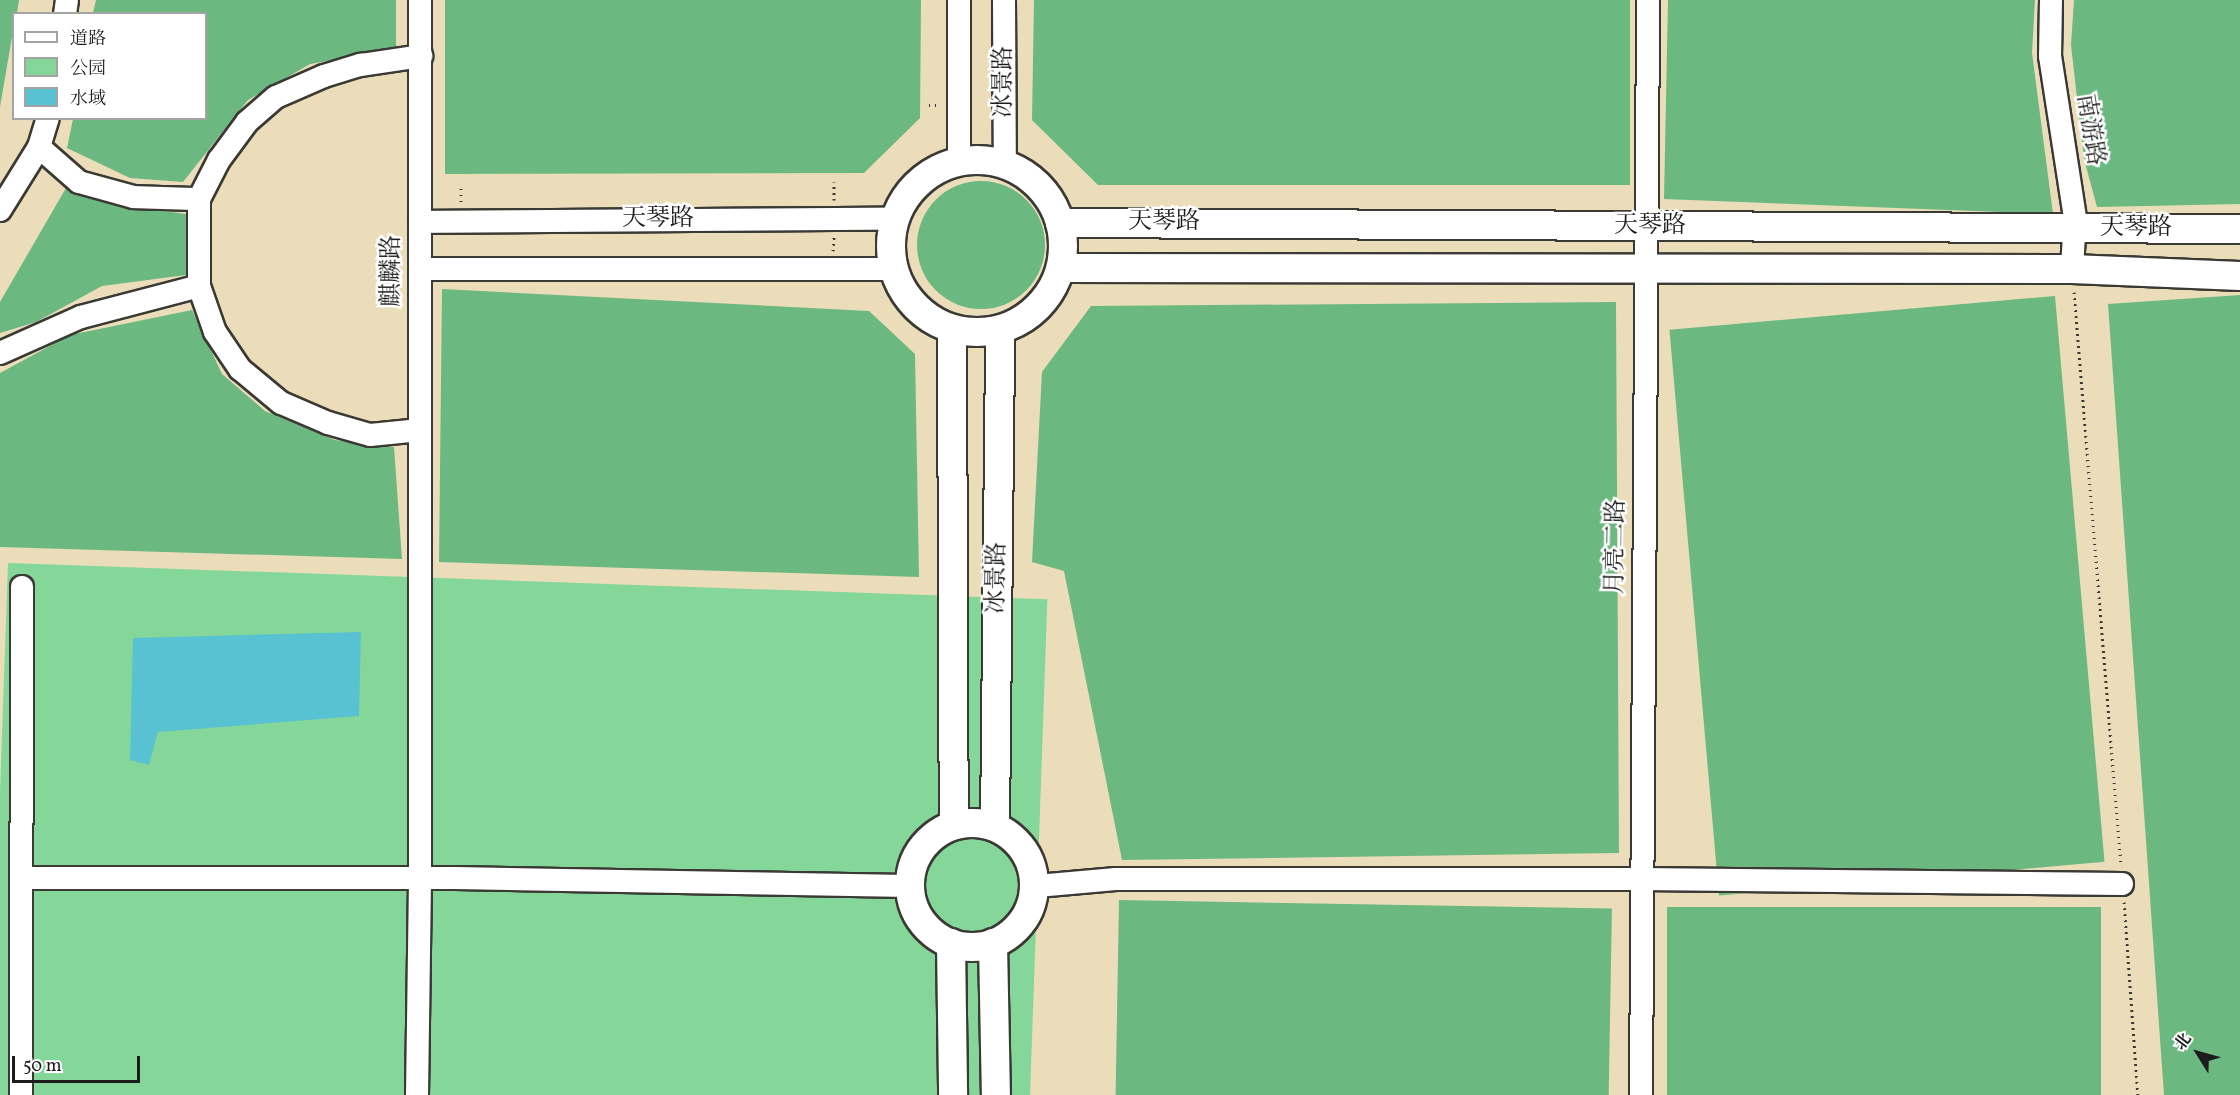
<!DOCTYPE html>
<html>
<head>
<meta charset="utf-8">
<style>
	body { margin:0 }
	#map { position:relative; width:2240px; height:1095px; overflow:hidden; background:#ebddba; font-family:Vollkorn,"Noto Serif SC",serif }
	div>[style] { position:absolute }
	.green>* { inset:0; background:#84d799; transform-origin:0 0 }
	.forest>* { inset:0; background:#6bb881; transform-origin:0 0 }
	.round { border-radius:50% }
	.water>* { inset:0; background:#58c2d3 }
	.path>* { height:3px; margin-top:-1.5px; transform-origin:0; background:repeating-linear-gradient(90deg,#3b3934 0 1.5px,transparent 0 6px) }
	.roads { filter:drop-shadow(2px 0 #3b3934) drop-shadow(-2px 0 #3b3934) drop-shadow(0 2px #3b3934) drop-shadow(0 -2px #3b3934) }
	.minor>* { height:22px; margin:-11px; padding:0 11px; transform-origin:11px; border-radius:11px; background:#fff }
	.major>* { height:28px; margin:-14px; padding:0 14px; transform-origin:14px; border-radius:14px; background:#fff }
	.major>.ring { margin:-14px; padding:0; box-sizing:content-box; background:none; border:28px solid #fff; border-radius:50% }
	span { translate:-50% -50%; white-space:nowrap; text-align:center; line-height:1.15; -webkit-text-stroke:5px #fff; paint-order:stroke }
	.street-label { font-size:24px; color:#1c1c1c }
	.legend { position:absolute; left:12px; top:12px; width:195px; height:108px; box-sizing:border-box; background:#fff; border:2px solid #a4a4a4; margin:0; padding:8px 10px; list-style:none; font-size:18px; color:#1c1c1c }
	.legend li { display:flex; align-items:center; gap:12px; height:30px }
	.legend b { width:30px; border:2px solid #a4a4a4 }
	.north { position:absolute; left:2168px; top:1023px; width:60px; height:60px; -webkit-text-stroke:4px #fff; paint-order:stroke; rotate:307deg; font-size:16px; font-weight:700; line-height:24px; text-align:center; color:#1c1c1c }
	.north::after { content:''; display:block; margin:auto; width:21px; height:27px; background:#1c1c1c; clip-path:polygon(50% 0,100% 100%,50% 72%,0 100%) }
	.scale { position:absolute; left:12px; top:1056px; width:128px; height:27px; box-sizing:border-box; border:3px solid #1c1c1c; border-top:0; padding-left:8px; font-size:18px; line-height:21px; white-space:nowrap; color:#1c1c1c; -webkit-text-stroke:4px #fff; paint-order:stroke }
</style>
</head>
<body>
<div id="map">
	<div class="green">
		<i style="left:8px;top:563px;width:1040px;height:532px;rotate:2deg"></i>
	</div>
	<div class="forest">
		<i style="clip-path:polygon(0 0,19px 0,17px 13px,14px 14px,13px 31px,0 107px)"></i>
		<i style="clip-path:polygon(96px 0,396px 0,396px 49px,310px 64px,248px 100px,183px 182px,130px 178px,67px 148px,73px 119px,206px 118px,206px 14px,93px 13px)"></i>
		<i style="clip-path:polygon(445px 0,921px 0,920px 118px,864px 173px,445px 174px)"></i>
		<i style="clip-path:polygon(1034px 0,1630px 0,1630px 185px,1098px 185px,1032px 120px)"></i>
		<i style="clip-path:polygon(1668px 0,2035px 0,2032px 53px,2053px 214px,1664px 199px)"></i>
		<i style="clip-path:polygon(2074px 0,2240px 0,2240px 204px,2097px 207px,2084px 159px,2071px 45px)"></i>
		<i class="round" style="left:917px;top:181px;width:128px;height:128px"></i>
		<i style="clip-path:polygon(66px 188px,124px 206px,186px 214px,186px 275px,102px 286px,36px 322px,0 333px,0 302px)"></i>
		<i style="clip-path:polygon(442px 289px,869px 311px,915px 354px,919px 577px,439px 562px)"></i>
		<i style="clip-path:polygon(2240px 295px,2240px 1095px,2164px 1095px,2108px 304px)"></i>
		<i style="left:2055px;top:296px;width:568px;height:387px;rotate:85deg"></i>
		<i style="clip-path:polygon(1616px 302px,1619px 853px,1122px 860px,1064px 571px,1032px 562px,1042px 372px,1091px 306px)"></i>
		<i style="clip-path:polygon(192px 310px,222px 374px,265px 411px,335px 440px,394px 447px,402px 559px,0 547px,0 373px,70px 335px)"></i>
		<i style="left:1119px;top:900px;width:493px;height:198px;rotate:1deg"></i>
		<i style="left:1667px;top:907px;width:434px;height:188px"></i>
	</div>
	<div class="water">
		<i style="clip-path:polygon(361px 632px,359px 716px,158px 732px,149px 765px,130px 760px,133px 638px)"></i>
	</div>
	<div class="path">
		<i style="left:929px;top:105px;width:10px"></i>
		<i style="left:834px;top:200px;width:18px;rotate:-90deg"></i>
		<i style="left:461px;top:202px;width:16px;rotate:-90deg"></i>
		<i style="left:833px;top:251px;width:14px;rotate:-86deg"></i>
		<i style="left:2074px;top:292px;width:576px;rotate:85.32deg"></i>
		<i style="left:2124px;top:902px;width:194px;rotate:85.9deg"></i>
	</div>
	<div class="roads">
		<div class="minor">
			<i style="left:959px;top:0;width:162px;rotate:90deg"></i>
			<i style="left:1004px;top:0;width:164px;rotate:89.7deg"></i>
			<i style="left:2051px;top:0;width:56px;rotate:91deg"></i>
			<i style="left:2050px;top:56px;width:164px;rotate:81.2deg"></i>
			<i style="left:2075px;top:218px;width:51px;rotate:93.4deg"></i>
			<i style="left:65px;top:14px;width:14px;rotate:-82deg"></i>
			<i style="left:39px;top:147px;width:53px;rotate:41.2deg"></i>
			<i style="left:79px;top:182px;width:57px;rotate:15.3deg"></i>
			<i style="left:134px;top:197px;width:65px;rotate:1.8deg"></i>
			<i style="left:0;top:210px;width:74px;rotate:-58.2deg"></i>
			<i style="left:39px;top:147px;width:30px;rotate:-73deg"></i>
			<i style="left:420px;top:222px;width:475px;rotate:-0.4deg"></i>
			<i style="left:420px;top:269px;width:473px"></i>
			<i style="left:0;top:353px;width:89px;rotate:-24deg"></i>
			<i style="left:81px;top:317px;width:122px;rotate:-14.7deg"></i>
			<i style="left:420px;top:430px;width:50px;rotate:174.3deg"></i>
			<i style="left:370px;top:435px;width:44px;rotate:-164.1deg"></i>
			<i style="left:328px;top:423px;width:51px;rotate:-156.9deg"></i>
			<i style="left:281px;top:403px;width:53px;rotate:-140.3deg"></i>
			<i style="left:240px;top:369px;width:45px;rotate:-124deg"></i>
			<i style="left:215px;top:332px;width:49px;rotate:-109.2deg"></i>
			<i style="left:199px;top:286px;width:87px;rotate:-90deg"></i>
			<i style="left:199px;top:199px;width:44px;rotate:-62.9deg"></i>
			<i style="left:219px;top:160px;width:47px;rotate:-53.6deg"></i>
			<i style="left:247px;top:122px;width:38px;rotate:-41deg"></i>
			<i style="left:276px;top:97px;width:52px;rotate:-23.6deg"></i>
			<i style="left:324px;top:76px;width:39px;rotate:-17deg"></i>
			<i style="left:361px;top:65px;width:61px;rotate:-8.5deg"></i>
			<i style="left:21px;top:878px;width:434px"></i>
			<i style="left:455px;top:878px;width:453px;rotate:1deg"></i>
			<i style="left:1037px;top:886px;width:79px;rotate:-5.1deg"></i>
			<i style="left:1116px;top:879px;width:524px"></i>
			<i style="left:1640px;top:879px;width:482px;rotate:0.6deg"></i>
			<i style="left:21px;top:1095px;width:508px;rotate:-89.89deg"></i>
			<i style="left:417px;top:1095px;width:217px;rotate:-89.2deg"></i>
			<i style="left:420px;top:878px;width:878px;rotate:-90deg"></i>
			<i style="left:1641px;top:1095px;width:1095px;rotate:-89.63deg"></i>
		</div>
		<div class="major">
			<i class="ring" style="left:891px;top:160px;width:144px;height:144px"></i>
			<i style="left:1060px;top:223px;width:1180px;rotate:0.29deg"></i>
			<i style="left:1061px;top:268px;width:1011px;rotate:0.06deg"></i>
			<i style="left:2072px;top:269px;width:168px;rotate:2.4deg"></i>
			<i style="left:952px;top:329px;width:496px;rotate:89.8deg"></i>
			<i class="ring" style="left:910px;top:823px;width:96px;height:96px"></i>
			<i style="left:995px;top:826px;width:496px;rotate:-89.4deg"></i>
			<i style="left:951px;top:943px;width:152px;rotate:89.2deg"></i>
			<i style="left:993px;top:943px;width:152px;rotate:88.9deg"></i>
		</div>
	</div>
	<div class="street-label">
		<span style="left:1005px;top:82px;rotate:-90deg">冰景路</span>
		<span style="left:2089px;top:130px;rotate:81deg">南游路</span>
		<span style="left:658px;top:220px">天琴路</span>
		<span style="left:1164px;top:223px">天琴路</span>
		<span style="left:1650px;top:227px">天琴路</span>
		<span style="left:2136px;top:229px">天琴路</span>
		<span style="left:393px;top:271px;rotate:-90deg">麒麟路</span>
		<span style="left:1617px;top:547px;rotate:-89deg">月亮二路</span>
		<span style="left:998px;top:578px;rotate:-89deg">冰景路</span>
	</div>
	<ul class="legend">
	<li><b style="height:8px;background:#fff"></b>道路</li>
	<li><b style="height:16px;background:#84d799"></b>公园</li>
	<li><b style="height:16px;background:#58c2d3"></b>水域</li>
	</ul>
	<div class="north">北</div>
	<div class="scale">50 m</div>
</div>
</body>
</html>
